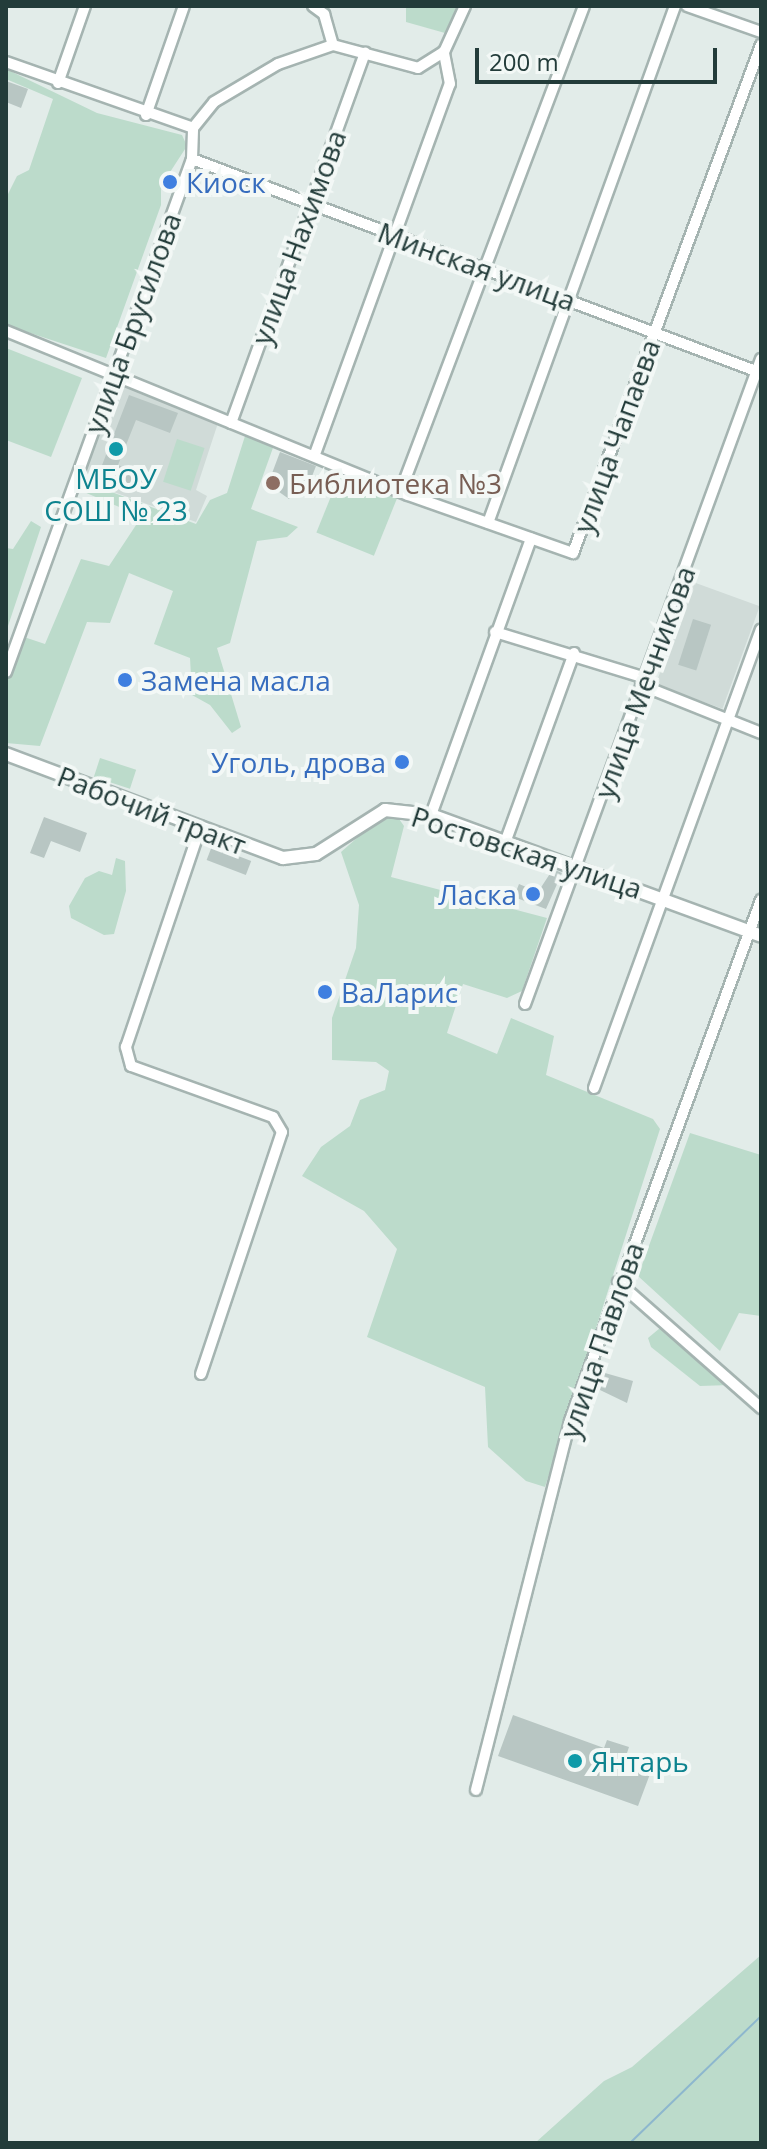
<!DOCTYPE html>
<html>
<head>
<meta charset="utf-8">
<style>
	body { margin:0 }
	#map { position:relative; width:767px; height:2149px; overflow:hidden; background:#e2ece9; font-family:"Open Sans",sans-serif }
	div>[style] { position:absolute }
	.built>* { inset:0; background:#d0dbd8; transform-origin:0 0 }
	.green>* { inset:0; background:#bcdbcb; transform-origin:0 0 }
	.stream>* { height:2px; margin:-1px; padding:0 1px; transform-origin:1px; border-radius:1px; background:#8db7ce }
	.building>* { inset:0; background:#b8c6c3; transform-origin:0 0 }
	.roads { filter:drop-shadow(2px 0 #a5b4b1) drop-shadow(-2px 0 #a5b4b1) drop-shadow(0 2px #a5b4b1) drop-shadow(0 -2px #a5b4b1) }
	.minor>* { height:10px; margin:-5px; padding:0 5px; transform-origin:5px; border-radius:5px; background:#fff }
	.tertiary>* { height:12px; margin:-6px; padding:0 6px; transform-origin:6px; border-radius:6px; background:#fff }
	.dots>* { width:22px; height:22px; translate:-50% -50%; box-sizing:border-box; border:4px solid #f3f8f6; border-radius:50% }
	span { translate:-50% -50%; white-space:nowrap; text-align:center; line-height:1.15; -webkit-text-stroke:8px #f3f8f6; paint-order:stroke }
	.shop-label { font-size:28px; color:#366cbe }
	.left { translate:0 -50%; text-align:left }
	.right { translate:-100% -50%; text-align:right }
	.street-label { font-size:28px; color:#233c3a }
	.culture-label { font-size:28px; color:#0d838f }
	.education-label { font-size:28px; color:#785e54 }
	.frame { position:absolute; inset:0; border:8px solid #233c3a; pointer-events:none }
	.scale { position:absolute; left:475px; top:48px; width:242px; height:36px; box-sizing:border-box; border:4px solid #233c3a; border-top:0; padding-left:10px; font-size:24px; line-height:28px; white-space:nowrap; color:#233c3a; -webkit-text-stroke:6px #f3f8f6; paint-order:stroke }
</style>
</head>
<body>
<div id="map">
	<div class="built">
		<i style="clip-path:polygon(117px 380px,218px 423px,196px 490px,207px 496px,196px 522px,81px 480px)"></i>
		<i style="left:693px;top:582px;width:71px;height:109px;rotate:20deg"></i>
	</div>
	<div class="green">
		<i style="clip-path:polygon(406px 6px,455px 6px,456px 8px,445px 33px,406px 22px)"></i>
		<i style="clip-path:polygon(6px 69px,97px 113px,182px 135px,187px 146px,161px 186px,161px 205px,106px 358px,6px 325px,6px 198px,17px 176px,29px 170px,53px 99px,6px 79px)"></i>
		<i style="clip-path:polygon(6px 348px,82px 378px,51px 457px,6px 440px)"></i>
		<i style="clip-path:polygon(245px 436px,274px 445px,251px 509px,298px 527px,287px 537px,257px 541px,230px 643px,217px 648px,241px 727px,232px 733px,210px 705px,192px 695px,190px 658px,154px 644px,173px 591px,129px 573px,110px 623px,87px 622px,40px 746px,6px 743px,6px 685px,20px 643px,24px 637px,45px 644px,81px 559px,109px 566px,138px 522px,138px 515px,84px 492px,88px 483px,196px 524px,210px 500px,227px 493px)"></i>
		<i style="left:177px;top:439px;width:29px;height:45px;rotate:18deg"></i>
		<i style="left:340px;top:474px;width:62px;height:63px;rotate:22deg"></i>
		<i style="clip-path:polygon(31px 521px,41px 527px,6px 632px,6px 548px,13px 549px)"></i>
		<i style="left:100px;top:758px;width:38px;height:20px;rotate:18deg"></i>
		<i style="clip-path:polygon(397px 816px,404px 826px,391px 877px,547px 918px,522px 991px,507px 998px,463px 984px,447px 1033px,497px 1054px,511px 1018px,554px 1036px,546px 1075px,653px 1119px,660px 1129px,545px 1487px,526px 1481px,488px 1447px,485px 1387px,367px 1337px,397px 1249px,364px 1211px,302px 1176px,321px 1147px,350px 1126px,360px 1100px,385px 1090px,389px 1071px,376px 1062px,332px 1060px,332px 1018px,356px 948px,359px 905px,341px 852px,374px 823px)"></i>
		<i style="clip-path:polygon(116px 858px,125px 861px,126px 891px,114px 934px,104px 935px,71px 918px,69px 906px,85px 878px,99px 871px,112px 875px)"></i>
		<i style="clip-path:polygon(690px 1133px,761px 1155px,761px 1316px,739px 1313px,720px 1351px,638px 1276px)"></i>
		<i style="clip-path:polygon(660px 1328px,730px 1385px,700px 1386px,651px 1347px,648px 1338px)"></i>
		<i style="clip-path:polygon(761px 1955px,761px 2143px,535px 2143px,604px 2081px,632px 2067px)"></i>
	</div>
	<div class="stream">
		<i style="left:630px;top:2143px;width:182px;rotate:-44.1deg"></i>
	</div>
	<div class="building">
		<i style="clip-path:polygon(6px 81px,28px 89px,21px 108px,6px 102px)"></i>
		<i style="clip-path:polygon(129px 395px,178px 413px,170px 433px,136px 420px,118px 465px,147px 477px,142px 490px,99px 473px)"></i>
		<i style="clip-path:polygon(280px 452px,316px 466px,304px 497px,292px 493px,289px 499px,268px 484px)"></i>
		<i style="left:693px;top:619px;width:19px;height:48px;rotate:18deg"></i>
		<i style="clip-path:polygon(44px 817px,87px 833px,80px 852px,51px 841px,44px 858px,30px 853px)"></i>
		<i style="left:212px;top:846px;width:42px;height:15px;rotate:21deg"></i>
		<i style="clip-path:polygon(553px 869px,562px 873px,546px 909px,514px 897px,519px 884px,538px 892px)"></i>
		<i style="clip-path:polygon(605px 1373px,633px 1381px,627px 1403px,600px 1390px)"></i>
		<i style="clip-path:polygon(513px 1715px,604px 1748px,607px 1740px,629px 1747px,626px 1756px,653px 1766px,638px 1806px,498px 1756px)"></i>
	</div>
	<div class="roads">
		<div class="minor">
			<i style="left:313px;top:6px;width:14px;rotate:36deg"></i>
			<i style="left:324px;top:14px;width:32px;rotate:74deg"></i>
			<i style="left:333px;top:45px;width:88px;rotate:15.1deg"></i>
			<i style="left:418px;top:68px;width:31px;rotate:-32deg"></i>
			<i style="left:687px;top:6px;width:78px;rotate:19.4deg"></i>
			<i style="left:6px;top:62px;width:198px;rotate:19.4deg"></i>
			<i style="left:58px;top:83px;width:82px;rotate:-70.7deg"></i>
			<i style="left:146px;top:115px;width:115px;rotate:-70.8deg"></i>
			<i style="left:192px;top:159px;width:608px;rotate:20.61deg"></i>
			<i style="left:6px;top:331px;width:434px;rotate:22.2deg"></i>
			<i style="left:408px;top:495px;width:175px;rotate:19.4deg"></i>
			<i style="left:573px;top:553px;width:542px;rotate:-69.69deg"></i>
			<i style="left:231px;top:423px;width:394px;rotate:-70.1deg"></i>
			<i style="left:315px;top:454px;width:394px;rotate:-70deg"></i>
			<i style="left:450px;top:84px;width:33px;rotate:-101deg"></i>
			<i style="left:444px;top:52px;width:51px;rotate:-65.5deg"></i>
			<i style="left:401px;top:490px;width:517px;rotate:-69.29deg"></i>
			<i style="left:488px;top:523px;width:550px;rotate:-70.11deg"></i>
			<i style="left:495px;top:632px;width:157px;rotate:17deg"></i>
			<i style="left:6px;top:672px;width:546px;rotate:-70.07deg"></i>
			<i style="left:192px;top:159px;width:31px;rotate:-88deg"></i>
			<i style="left:193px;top:128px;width:33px;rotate:-51deg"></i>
			<i style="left:214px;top:102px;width:74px;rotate:-30.7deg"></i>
			<i style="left:278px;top:64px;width:58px;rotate:-19.1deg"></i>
			<i style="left:641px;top:685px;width:129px;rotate:21.8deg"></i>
			<i style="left:431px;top:815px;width:294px;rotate:-70.1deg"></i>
			<i style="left:506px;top:840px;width:199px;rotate:-70deg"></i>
			<i style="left:525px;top:1004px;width:687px;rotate:-69.9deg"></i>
			<i style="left:594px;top:1088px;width:488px;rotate:-70deg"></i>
			<i style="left:618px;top:1282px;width:191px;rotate:41.4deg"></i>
			<i style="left:201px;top:1374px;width:255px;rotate:-71.5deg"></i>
			<i style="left:282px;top:1132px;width:17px;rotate:-121deg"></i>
			<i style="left:273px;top:1117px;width:151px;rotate:-160.2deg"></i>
			<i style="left:131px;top:1066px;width:20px;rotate:-105deg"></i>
			<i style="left:126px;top:1047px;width:233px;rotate:-71.3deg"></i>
			<i style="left:476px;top:1790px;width:381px;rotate:-75.7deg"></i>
			<i style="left:570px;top:1421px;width:555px;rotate:-69.87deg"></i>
		</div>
		<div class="tertiary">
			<i style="left:6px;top:754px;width:296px;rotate:20.6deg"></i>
			<i style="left:283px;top:858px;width:33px;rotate:-7deg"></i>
			<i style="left:316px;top:854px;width:82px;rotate:-32.5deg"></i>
			<i style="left:385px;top:810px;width:46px;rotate:6.2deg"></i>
			<i style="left:431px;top:815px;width:351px;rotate:20.1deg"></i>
		</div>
	</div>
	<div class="dots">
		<i style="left:170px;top:182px;background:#3f7fe0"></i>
		<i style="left:116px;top:449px;background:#0f9aa8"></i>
		<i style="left:273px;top:483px;background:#8d6e63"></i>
		<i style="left:125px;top:680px;background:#3f7fe0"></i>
		<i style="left:402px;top:762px;background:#3f7fe0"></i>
		<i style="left:533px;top:894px;background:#3f7fe0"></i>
		<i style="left:325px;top:992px;background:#3f7fe0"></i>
		<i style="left:575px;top:1761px;background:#0f9aa8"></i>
	</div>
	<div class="shop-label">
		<span class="left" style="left:186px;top:182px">Киоск</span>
		<span class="left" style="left:141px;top:680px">Замена масла</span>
		<span class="right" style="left:386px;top:762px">Уголь, дрова</span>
		<span class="right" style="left:517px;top:894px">Ласка</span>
		<span class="left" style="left:341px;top:992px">ВаЛарис</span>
	</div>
	<div class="street-label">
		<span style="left:298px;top:237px;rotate:-70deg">улица Нахимова</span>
		<span style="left:477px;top:266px;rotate:20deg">Минская улица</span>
		<span style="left:132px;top:323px;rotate:-70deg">улица Брусилова</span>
		<span style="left:616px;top:436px;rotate:-70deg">улица Чапаева</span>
		<span style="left:644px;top:682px;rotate:-70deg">улица Мечникова</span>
		<span style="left:152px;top:810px;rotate:21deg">Рабочий тракт</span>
		<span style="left:527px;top:852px;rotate:18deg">Ростовская улица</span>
		<span style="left:601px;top:1340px;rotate:-71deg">улица Павлова</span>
	</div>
	<div class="culture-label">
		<span style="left:116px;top:494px">МБОУ<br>СОШ № 23</span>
		<span class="left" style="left:591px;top:1761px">Янтарь</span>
	</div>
	<div class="education-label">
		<span class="left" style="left:289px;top:483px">Библиотека №3</span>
	</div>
	<div class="frame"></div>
	<div class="scale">200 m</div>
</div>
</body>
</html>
